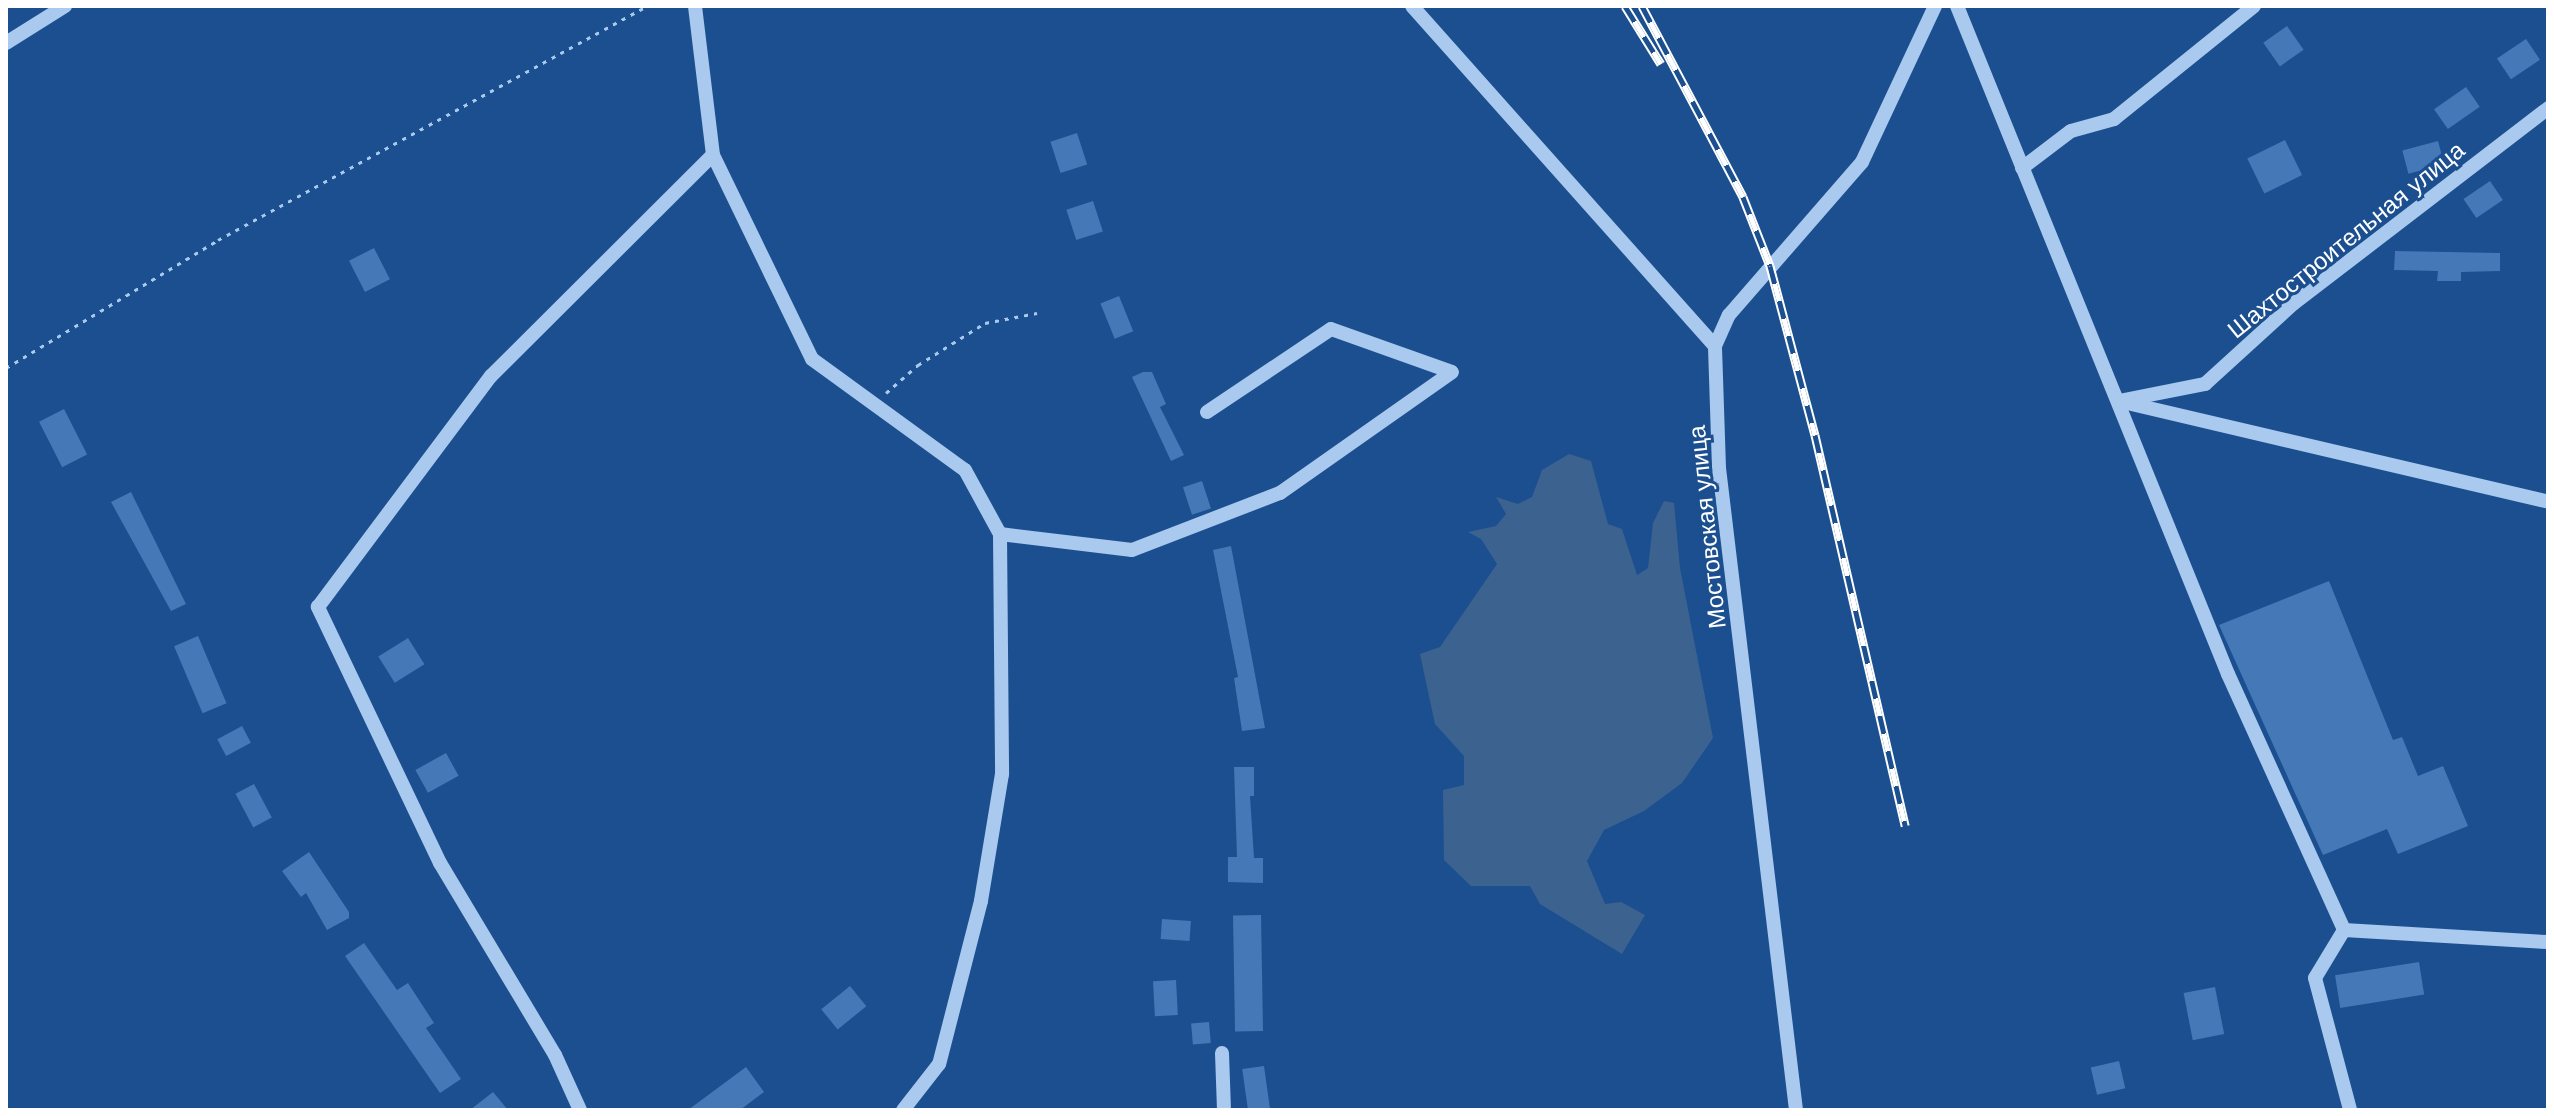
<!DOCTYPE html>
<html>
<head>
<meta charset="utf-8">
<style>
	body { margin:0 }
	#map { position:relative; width:2554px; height:1116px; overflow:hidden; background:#1b4f8f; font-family:Helvetica,sans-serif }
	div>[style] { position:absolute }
	.water>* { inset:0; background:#3c6290 }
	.building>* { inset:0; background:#4478b7; transform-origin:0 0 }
	.path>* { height:3px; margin-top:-1.5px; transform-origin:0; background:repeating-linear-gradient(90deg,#a9c9ee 0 4px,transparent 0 10px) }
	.minor>* { height:14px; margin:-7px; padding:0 7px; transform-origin:7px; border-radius:7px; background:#a9c9ee }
	.rail>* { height:9px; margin-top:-4.5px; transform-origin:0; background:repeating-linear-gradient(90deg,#1b4f8f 0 18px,#fff 0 36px); box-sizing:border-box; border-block:2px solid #fff }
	span { translate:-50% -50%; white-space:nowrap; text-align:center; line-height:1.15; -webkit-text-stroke:6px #1b4f8f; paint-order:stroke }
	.street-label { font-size:24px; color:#fff }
	.frame { position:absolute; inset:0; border:8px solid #fff; pointer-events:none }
</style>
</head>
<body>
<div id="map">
	<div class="water">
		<i style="clip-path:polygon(1569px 454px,1591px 461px,1608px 524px,1622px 529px,1637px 575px,1648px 568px,1653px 523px,1664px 501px,1674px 503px,1680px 568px,1713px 738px,1682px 783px,1644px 811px,1604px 830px,1587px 861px,1605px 904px,1621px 902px,1645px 915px,1622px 954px,1540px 904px,1530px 886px,1471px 886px,1444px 860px,1443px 790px,1464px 785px,1464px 756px,1435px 724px,1420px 654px,1440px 647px,1497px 564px,1481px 539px,1468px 532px,1496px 526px,1506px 514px,1496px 497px,1518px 504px,1532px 497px,1542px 470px)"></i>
	</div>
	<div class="building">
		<i style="left:2287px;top:26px;width:29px;height:29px;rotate:55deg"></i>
		<i style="left:2526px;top:39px;width:25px;height:35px;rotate:56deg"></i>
		<i style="left:2466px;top:87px;width:24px;height:39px;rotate:55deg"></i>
		<i style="left:1077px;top:133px;width:33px;height:28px;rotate:72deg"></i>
		<i style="left:2285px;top:140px;width:39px;height:42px;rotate:64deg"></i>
		<i style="left:2438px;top:141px;width:24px;height:37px;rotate:75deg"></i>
		<i style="left:2490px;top:181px;width:23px;height:32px;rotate:56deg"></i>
		<i style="left:1093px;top:201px;width:32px;height:28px;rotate:72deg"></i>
		<i style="left:374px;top:248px;width:35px;height:28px;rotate:63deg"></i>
		<i style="clip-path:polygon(2395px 251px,2500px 253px,2500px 271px,2461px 272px,2461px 281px,2437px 281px,2438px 271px,2394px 270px)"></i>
		<i style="left:1119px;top:296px;width:38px;height:20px;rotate:68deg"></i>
		<i style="clip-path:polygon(1143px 372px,1152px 372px,1166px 404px,1160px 407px,1184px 455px,1171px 461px,1132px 377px)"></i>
		<i style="left:64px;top:409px;width:51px;height:28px;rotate:63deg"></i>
		<i style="left:1202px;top:481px;width:29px;height:20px;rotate:72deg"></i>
		<i style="clip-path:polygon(131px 492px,186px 604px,171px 611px,111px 502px)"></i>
		<i style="clip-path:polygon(1231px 546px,1265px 728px,1242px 731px,1234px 678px,1238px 677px,1213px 550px)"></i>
		<i style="clip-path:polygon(2329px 581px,2393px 740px,2402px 737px,2418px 776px,2443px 766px,2468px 826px,2398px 854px,2387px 829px,2323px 855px,2219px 625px)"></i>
		<i style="left:198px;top:636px;width:73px;height:26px;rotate:67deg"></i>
		<i style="left:408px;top:638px;width:31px;height:35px;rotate:58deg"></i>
		<i style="left:242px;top:726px;width:19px;height:28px;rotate:62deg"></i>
		<i style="left:446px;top:753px;width:26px;height:35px;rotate:61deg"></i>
		<i style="clip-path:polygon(1234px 767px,1254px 767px,1254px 796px,1250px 796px,1254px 858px,1263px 858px,1263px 883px,1228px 882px,1228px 857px,1237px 857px)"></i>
		<i style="left:254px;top:784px;width:38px;height:21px;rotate:62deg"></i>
		<i style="clip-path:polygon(309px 852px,349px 912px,349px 918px,327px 930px,306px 893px,301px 897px,282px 871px)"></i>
		<i style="left:1261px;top:915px;width:116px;height:28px;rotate:89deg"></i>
		<i style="left:1162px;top:919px;width:29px;height:20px;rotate:4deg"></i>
		<i style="clip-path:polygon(364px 943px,397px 990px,408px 983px,434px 1023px,426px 1028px,461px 1079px,440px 1093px,345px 956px)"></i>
		<i style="left:2419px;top:962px;width:33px;height:85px;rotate:81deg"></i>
		<i style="left:1176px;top:980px;width:35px;height:23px;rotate:87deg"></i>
		<i style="left:850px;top:986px;width:26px;height:37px;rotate:51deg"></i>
		<i style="left:2215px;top:987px;width:48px;height:32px;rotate:79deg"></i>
		<i style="left:1209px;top:1022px;width:21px;height:18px;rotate:85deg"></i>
		<i style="left:2119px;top:1061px;width:28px;height:29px;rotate:77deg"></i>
		<i style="left:1264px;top:1066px;width:44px;height:22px;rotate:82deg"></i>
		<i style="clip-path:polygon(746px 1067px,764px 1092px,740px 1110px,688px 1110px)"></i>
		<i style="clip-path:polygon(493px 1092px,508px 1110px,470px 1110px)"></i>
	</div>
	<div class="path">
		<i style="left:6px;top:368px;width:248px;rotate:-31.1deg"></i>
		<i style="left:218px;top:240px;width:489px;rotate:-28.6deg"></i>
		<i style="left:886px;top:393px;width:43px;rotate:-41.2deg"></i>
		<i style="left:918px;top:365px;width:79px;rotate:-32.1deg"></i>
		<i style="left:985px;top:323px;width:53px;rotate:-10.9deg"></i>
	</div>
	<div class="minor">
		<i style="left:1412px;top:6px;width:455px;rotate:48.3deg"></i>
		<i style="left:1957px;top:6px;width:721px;rotate:67.92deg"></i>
		<i style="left:2228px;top:674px;width:281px;rotate:65.6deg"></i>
		<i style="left:6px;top:43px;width:70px;rotate:-32.1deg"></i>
		<i style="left:713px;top:155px;width:227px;rotate:64.1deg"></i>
		<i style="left:812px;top:359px;width:189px;rotate:36deg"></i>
		<i style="left:965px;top:470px;width:73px;rotate:61.3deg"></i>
		<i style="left:1000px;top:534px;width:240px;rotate:89.5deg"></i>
		<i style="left:1002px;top:774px;width:129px;rotate:99.4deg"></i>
		<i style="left:981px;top:901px;width:168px;rotate:104.4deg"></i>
		<i style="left:939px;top:1064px;width:58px;rotate:128deg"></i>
		<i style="left:2022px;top:168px;width:61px;rotate:-37.1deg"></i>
		<i style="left:2071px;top:131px;width:45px;rotate:-15.6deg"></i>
		<i style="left:2114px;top:119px;width:180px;rotate:-38.9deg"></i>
		<i style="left:2119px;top:401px;width:88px;rotate:-11.2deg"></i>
		<i style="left:2205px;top:384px;width:119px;rotate:-42.3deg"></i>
		<i style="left:2293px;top:304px;width:322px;rotate:-37.5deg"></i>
		<i style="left:2123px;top:402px;width:437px;rotate:13.2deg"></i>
		<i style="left:1207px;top:412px;width:149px;rotate:-33.8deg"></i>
		<i style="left:1331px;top:329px;width:128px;rotate:19.6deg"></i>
		<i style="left:1000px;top:534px;width:133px;rotate:6.9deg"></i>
		<i style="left:1132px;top:550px;width:159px;rotate:-21.1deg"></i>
		<i style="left:1280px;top:493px;width:210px;rotate:-35.1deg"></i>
		<i style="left:2344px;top:930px;width:204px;rotate:3.4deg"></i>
		<i style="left:2344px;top:930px;width:56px;rotate:121.1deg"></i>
		<i style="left:2315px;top:978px;width:137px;rotate:75.1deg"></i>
		<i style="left:1222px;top:1053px;width:57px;rotate:88deg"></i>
		<i style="left:580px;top:1110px;width:60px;rotate:-114.4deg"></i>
		<i style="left:555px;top:1055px;width:224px;rotate:-120.9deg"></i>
		<i style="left:440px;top:863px;width:284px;rotate:-115.5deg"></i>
		<i style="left:318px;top:607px;width:289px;rotate:-53.2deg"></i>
		<i style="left:491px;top:376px;width:313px;rotate:-44.9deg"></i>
		<i style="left:713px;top:155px;width:150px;rotate:-96.9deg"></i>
		<i style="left:1796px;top:1110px;width:647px;rotate:-96.84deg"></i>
		<i style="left:1719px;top:468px;width:122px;rotate:-91.9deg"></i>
		<i style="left:1715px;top:346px;width:34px;rotate:-66deg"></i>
		<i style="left:1729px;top:315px;width:203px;rotate:-49deg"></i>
		<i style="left:1862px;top:162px;width:172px;rotate:-64.9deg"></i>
	</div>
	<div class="rail">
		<i style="left:1625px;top:6px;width:68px;rotate:58.2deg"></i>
		<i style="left:1642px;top:6px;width:216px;rotate:62.1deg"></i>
		<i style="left:1743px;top:197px;width:74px;rotate:68.6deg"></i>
		<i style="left:1770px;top:266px;width:175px;rotate:75.1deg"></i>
		<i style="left:1815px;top:435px;width:401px;rotate:77deg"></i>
	</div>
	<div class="street-label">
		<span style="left:2346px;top:240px;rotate:-39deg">Шахтостроительная улица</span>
		<span style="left:1707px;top:527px;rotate:-96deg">Мостовская улица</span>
	</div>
	<div class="frame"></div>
</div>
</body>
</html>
